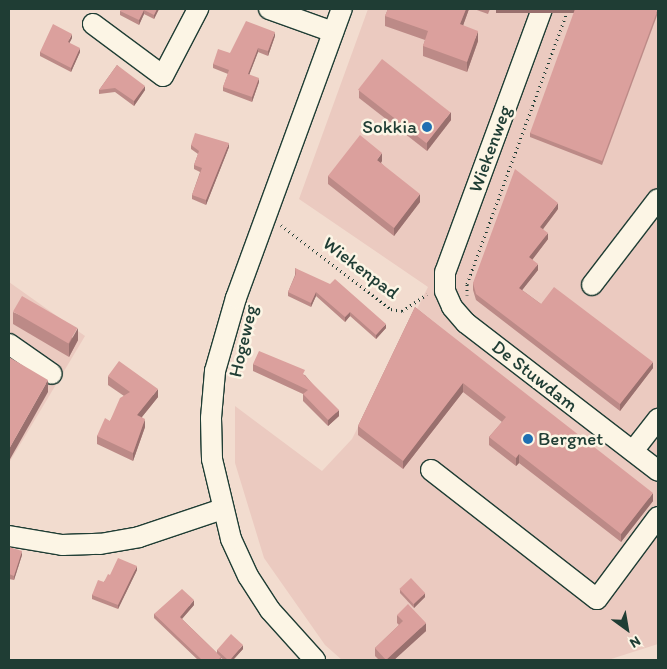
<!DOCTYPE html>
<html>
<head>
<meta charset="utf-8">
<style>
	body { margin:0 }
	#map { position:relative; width:667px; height:669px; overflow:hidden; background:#f2dccf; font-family:Itim,sans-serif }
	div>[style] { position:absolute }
	.built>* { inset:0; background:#ebcac0 }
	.path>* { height:3px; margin-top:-1.5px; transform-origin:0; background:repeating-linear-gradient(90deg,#1f3d34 0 1px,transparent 0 5px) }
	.roads { filter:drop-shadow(1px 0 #1f3d34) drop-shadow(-1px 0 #1f3d34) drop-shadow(0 1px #1f3d34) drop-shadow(0 -1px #1f3d34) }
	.minor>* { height:20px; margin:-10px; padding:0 10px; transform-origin:10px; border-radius:10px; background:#fcf5e5 }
	.wall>* { inset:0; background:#bc8a87 }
	.shaded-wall>* { inset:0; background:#99706e; transform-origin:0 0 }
	.building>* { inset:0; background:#dba09d; transform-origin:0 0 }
	.dots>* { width:14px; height:14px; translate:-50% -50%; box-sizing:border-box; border:2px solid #fcf5e5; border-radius:50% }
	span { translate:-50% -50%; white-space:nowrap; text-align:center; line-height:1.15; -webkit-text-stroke:5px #fcf5e5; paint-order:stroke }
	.poi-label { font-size:19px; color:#1f3d34 }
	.right { translate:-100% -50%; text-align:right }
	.left { translate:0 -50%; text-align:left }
	.street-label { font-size:19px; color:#1f3d34 }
	.frame { position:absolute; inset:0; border:10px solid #1f3d34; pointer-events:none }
	.north { position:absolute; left:602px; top:604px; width:50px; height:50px; -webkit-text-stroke:4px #fcf5e5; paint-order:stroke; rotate:148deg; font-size:14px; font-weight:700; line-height:20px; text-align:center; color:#1f3d34 }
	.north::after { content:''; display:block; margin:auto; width:18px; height:22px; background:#1f3d34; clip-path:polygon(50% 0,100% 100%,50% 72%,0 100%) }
</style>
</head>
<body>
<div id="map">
	<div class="built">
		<i style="clip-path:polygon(368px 9px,658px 9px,658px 644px,608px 660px,342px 660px,325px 645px,264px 558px,235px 463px,235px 406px,322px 471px,352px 439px,428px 287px,299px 199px)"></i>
		<i style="clip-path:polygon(9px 282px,85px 336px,9px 463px)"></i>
	</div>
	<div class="path">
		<i style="left:281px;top:225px;width:138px;rotate:37.4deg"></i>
		<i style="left:391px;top:309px;width:11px;rotate:10deg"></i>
		<i style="left:402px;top:311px;width:30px;rotate:-34deg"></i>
		<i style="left:467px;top:295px;width:11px;rotate:-90deg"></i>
		<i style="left:467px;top:284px;width:293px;rotate:-69.8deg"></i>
	</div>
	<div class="roads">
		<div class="minor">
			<i style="left:269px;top:9px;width:68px;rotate:19.8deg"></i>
			<i style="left:542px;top:9px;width:280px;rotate:110.2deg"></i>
			<i style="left:445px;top:272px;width:19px;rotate:90deg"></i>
			<i style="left:445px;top:291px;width:17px;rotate:66deg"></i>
			<i style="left:452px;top:307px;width:21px;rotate:49deg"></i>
			<i style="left:466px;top:323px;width:242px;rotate:37.6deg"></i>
			<i style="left:93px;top:24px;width:87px;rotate:36.6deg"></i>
			<i style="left:163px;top:76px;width:76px;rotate:-62.4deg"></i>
			<i style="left:592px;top:285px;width:108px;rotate:-52.5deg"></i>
			<i style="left:9px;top:344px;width:52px;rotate:34.9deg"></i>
			<i style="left:633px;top:451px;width:41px;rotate:-52deg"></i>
			<i style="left:431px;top:470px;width:210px;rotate:37.9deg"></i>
			<i style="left:597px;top:599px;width:102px;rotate:-53.4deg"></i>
			<i style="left:9px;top:536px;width:54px;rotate:9.6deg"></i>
			<i style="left:62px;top:545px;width:38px;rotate:-2deg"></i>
			<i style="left:100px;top:544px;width:40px;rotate:-10deg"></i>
			<i style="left:139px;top:537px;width:88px;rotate:-18.6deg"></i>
			<i style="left:315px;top:660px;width:67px;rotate:-132deg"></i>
			<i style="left:270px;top:610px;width:40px;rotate:-122.9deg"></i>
			<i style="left:248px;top:576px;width:41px;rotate:-114.7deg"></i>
			<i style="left:231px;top:539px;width:82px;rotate:-103.4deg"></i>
			<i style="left:212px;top:459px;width:41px;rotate:-91.4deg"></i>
			<i style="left:211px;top:418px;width:47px;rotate:-85.1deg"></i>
			<i style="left:215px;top:371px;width:76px;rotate:-74deg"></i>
			<i style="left:236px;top:298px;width:308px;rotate:-69.9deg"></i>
		</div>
	</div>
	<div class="wall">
		<i style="clip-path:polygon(159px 9px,154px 19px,144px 14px,139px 25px,120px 15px,120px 11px)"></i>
		<i style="clip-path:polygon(388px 9px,469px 9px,463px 25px,478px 41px,467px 72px,423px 56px,423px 46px,425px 40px,385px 26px,385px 16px)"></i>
		<i style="clip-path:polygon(474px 9px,490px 9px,488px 14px)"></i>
		<i style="clip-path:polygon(658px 9px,658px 13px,602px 165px,530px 137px,530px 133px)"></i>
		<i style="clip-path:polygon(275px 36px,268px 56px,258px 52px,249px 75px,259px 82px,252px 102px,223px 91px,223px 87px,228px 74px,213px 68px,213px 64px,230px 53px)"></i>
		<i style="clip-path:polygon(72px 38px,69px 43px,80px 52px,71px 72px,40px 56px,40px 52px)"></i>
		<i style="clip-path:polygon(117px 65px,145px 90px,134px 106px,115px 92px,99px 94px,99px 90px)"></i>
		<i style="clip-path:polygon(359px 90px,451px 120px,427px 151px,359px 98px)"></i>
		<i style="clip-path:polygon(191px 145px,229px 147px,206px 205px,192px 199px,192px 195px,200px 172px,194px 169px,194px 165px,198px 154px,191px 149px)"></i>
		<i style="clip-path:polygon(382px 161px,381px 163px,420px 202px,394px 236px,328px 184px,328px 176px)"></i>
		<i style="clip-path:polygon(558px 209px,543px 229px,548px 239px,532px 260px,538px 270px,522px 290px,541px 304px,653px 368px,620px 411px,476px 300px,473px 290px,473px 283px)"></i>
		<i style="clip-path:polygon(295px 268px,386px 328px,376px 339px,350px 316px,345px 322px,316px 296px,311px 307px,288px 296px,288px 292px,295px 275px)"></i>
		<i style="clip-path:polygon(415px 307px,653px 501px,621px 542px,519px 463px,516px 466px,489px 445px,489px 437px,502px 422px,463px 392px,403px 469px,358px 435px,358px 426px)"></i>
		<i style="clip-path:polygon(13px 312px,78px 340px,69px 357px,13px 324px)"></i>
		<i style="clip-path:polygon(253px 364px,305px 375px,339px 416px,328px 426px,303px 401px,303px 394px,253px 371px)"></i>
		<i style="clip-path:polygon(108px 376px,158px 397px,142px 417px,145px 427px,133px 461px,97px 444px,97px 436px,110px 421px,124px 396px,108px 385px)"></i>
		<i style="clip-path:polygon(9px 547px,22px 555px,14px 580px,9px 579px)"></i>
		<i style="clip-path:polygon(137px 570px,118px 609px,92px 599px,92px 595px,110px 575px)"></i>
		<i style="clip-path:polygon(400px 589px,425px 597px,414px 608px,400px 593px)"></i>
		<i style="clip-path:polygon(194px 605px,182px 619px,217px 653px,217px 650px,243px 649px,233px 660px,224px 660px,221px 658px,221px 660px,198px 660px,154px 618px,154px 614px)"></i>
		<i style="clip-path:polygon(397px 615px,426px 631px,394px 660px,379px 660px,375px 656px,375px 648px,399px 625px,397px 623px)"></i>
	</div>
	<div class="shaded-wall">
		<i style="clip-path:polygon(157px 9px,159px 9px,154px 19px,154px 15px)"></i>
		<i style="clip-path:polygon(466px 9px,469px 9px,460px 34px,460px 24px)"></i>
		<i style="left:658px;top:9px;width:4px;height:162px;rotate:90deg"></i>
		<i style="clip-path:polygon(144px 10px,144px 14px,139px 25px,139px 20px)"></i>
		<i style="clip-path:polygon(478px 31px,478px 41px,467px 72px,467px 62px)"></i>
		<i style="clip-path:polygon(275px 32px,275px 36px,268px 56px,268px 51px)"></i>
		<i style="clip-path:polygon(72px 34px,72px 38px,68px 46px,68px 42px)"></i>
		<i style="clip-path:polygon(80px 48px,80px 52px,71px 72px,71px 68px)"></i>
		<i style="clip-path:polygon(258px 48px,258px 52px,248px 78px,248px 74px)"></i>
		<i style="clip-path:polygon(259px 78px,259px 82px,252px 102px,252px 97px)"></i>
		<i style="clip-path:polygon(145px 86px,145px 90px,134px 106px,134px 101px)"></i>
		<i style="clip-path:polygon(451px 112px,451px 120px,427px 151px,427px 142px)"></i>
		<i style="clip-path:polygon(229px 143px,229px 147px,206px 205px,206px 200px)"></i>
		<i style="clip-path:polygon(382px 153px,382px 161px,377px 168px,377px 160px)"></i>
		<i style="clip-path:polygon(420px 194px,420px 202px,394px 236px,394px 228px)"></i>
		<i style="clip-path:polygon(558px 203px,558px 209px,540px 233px,540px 227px)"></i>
		<i style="clip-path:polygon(548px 233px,548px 239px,529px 264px,529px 257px)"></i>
		<i style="clip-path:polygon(538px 264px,538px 270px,519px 294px,519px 288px)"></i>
		<i style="clip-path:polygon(316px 292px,316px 296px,311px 307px,311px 303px)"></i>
		<i style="clip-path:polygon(350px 312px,350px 316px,345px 322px,345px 317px)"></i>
		<i style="clip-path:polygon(386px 324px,386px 328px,376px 339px,376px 335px)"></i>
		<i style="clip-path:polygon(78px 328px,78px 340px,69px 357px,69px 344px)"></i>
		<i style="clip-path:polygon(653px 362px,653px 368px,620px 411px,620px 404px)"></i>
		<i style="clip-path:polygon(48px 380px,48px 392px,9px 461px,9px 449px)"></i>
		<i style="clip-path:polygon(463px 383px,463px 392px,403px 469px,403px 461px)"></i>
		<i style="clip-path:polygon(158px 389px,158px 397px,137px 423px,137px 415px)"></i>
		<i style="clip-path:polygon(339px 410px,339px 416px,328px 426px,328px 420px)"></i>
		<i style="clip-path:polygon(145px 419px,145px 427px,133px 461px,133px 453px)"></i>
		<i style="clip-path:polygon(519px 454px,519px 463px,516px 466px,516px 458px)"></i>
		<i style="clip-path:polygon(653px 493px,653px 501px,621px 542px,621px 534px)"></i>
		<i style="clip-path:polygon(22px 551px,22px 555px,14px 580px,14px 576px)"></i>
		<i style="clip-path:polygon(137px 566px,137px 570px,118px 609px,118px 605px)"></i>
		<i style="clip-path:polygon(425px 593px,425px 597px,414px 608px,414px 603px)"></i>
		<i style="clip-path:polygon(194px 600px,194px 605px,180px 621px,180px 617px)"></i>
		<i style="clip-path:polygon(426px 623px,426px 631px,394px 660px,386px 660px)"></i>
		<i style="clip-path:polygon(243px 645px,243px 649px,233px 660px,230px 660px)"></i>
	</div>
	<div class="building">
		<i style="clip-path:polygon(121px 9px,157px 9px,154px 15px,144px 10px,139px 20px,120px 11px)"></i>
		<i style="clip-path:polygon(388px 9px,466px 9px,460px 24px,478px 31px,467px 62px,423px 46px,428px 31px,385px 16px)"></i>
		<i style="clip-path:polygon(575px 9px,658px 9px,602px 161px,530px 133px)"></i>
		<i style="clip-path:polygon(246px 21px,275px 32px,268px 51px,258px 48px,248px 74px,259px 78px,252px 97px,223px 87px,229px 70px,213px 64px,218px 49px,230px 53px)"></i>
		<i style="clip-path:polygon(53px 24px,72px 34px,68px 42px,80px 48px,71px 68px,40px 52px)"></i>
		<i style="left:382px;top:59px;width:87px;height:39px;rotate:38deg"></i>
		<i style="clip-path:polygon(117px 65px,145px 86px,134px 101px,115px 88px,99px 90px)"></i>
		<i style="clip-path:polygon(195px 133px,229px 143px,206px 200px,192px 195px,202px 168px,194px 165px,199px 151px,191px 145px)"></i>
		<i style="clip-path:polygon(360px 135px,382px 153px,377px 160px,420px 194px,394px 228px,328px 176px)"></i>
		<i style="clip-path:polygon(515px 169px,558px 203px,540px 227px,548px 233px,529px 257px,538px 264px,519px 288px,541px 304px,554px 287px,653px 362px,620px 404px,476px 294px,473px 283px)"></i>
		<i style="clip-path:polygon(295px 268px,330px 284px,335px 279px,386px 324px,376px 335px,350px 312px,345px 317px,316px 292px,311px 303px,288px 292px,296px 274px)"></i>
		<i style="left:22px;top:296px;width:64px;height:18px;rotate:30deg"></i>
		<i style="clip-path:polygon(415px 307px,653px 493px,621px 534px,519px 454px,516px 458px,489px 437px,506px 417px,463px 383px,403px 461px,358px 426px)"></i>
		<i style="clip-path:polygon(259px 351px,305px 370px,303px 374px,339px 410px,328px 420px,303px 394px,308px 390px,253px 364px)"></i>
		<i style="clip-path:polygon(9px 357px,48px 380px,9px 449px)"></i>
		<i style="clip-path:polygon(119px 361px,158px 389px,137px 415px,145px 419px,133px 453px,97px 436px,105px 418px,110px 421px,120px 398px,130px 392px,108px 376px)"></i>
		<i style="clip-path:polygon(9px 547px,22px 551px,14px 576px,9px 574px)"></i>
		<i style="clip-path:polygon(118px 558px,137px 566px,118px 605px,92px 595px,98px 580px,104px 582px,108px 574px,110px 575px)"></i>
		<i style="left:411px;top:578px;width:21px;height:16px;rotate:47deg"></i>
		<i style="clip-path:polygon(182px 589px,194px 600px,180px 617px,221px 657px,218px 660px,202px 660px,154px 614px)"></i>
		<i style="clip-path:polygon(408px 604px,426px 623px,386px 660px,375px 648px,403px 621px,397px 615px)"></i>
		<i style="clip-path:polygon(231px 634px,243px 645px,230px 660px,228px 660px,217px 650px)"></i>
	</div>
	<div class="dots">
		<i style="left:427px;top:127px;background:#1f6fb2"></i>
		<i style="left:528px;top:439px;background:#1f6fb2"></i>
	</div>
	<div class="poi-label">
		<span class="right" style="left:417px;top:127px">Sokkia</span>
		<span class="left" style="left:538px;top:439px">Bergnet</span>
	</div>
	<div class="street-label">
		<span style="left:490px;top:149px;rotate:-70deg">Wiekenweg</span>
		<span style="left:361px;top:268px;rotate:37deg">Wiekenpad</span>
		<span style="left:243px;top:341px;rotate:-77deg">Hogeweg</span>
		<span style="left:535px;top:376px;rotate:38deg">De Stuwdam</span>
	</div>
	<div class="frame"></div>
	<div class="north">N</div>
</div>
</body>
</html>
